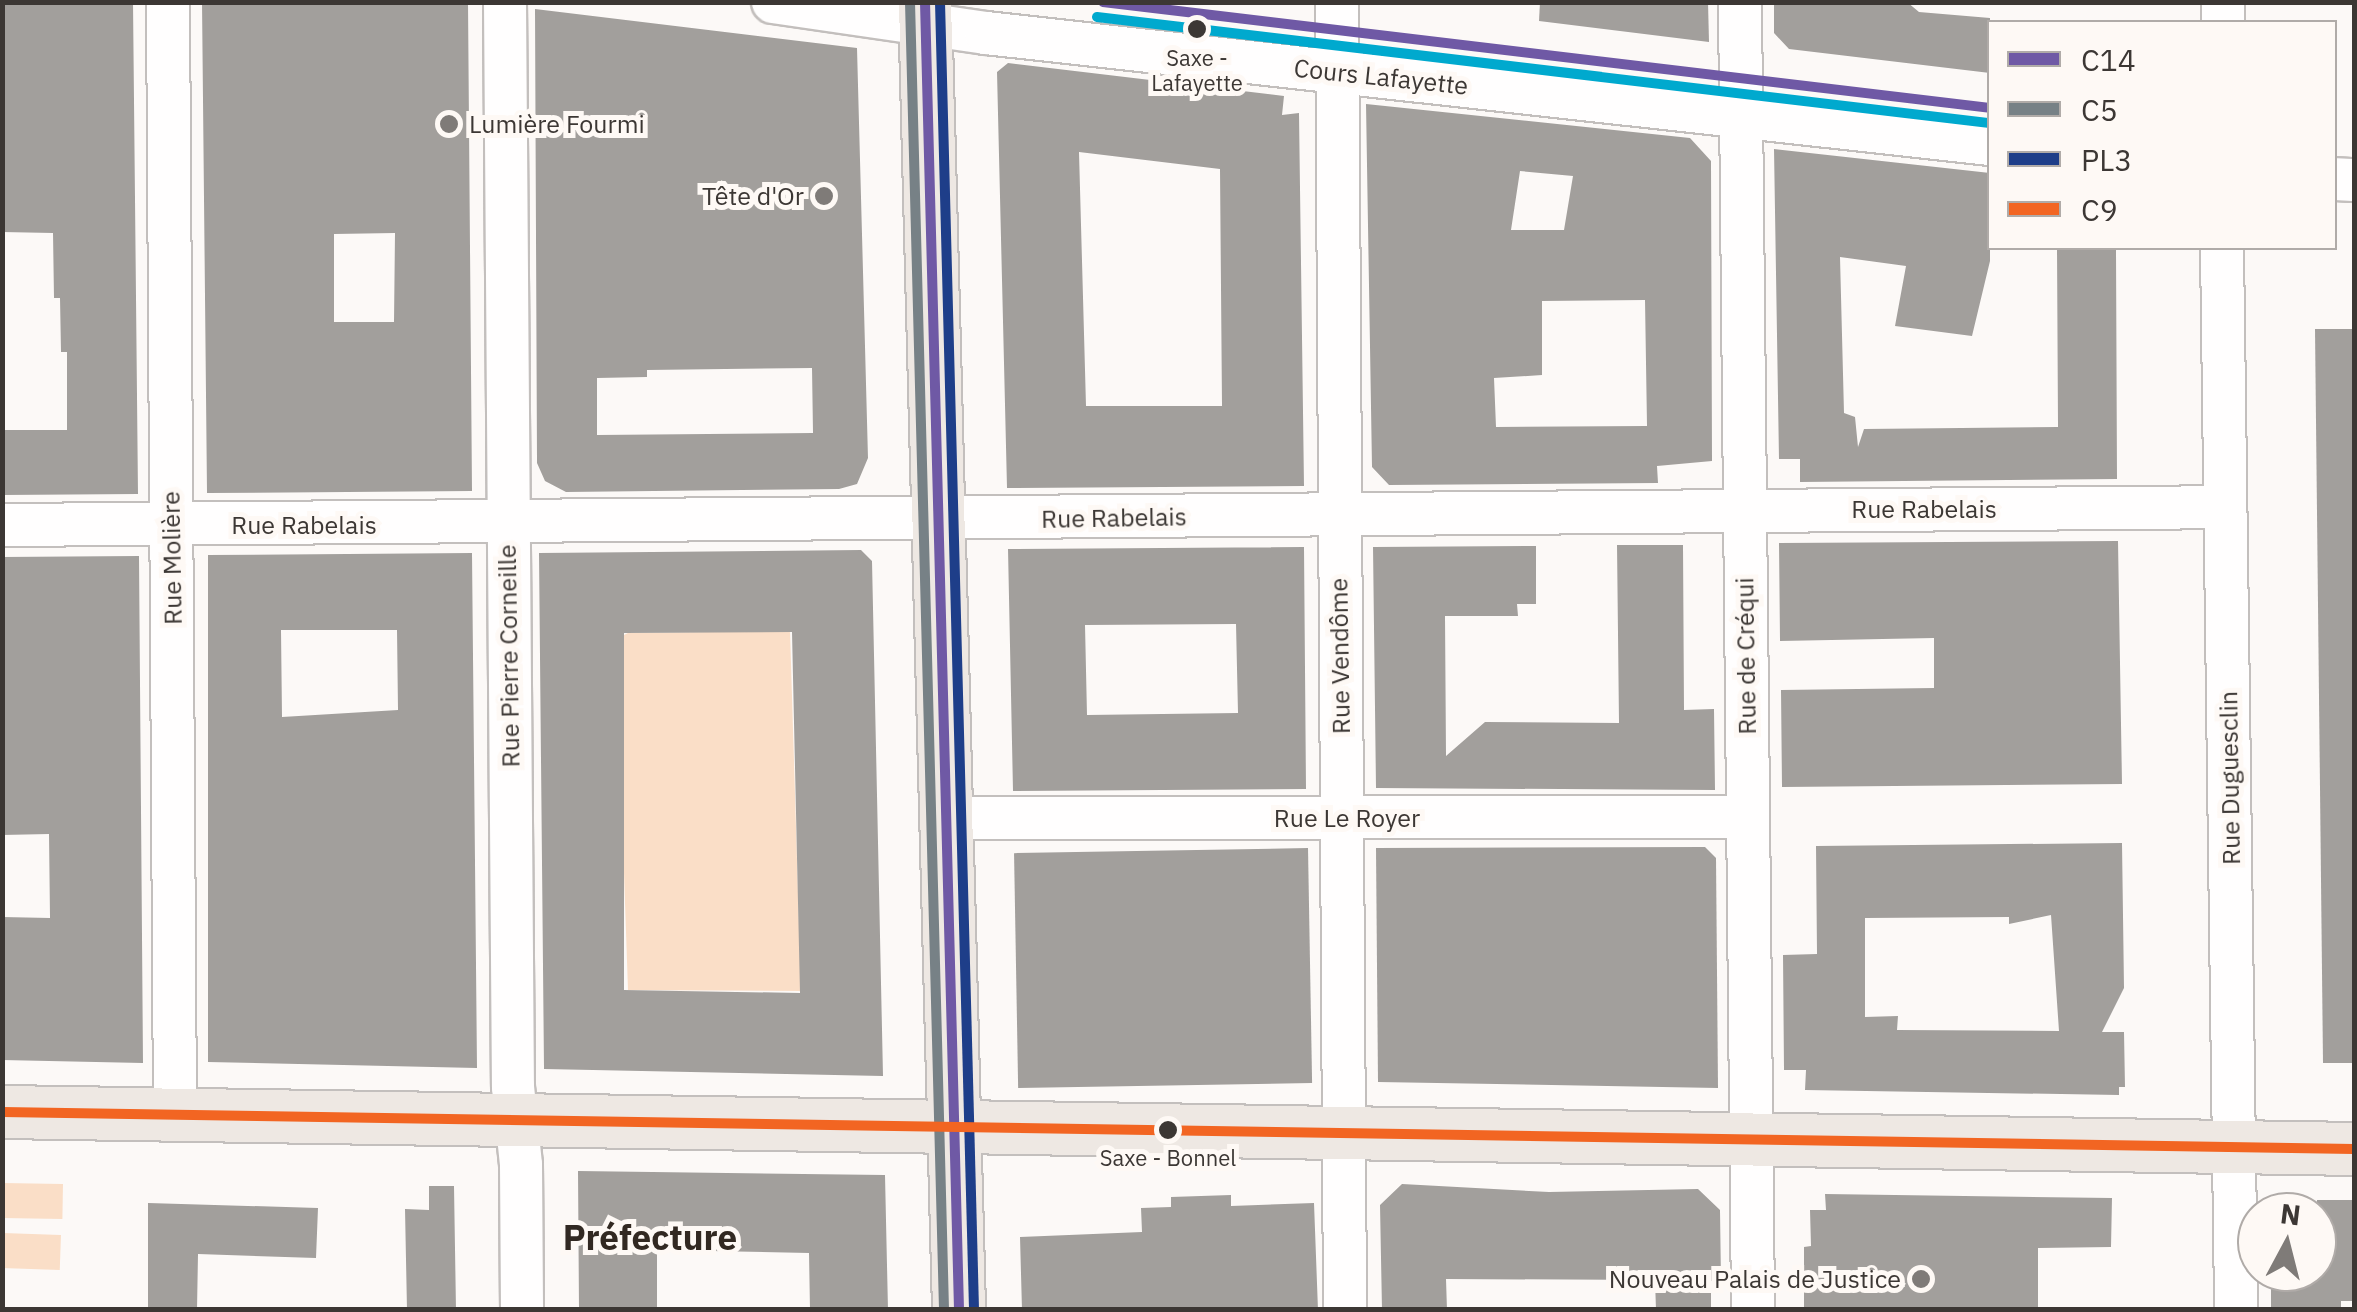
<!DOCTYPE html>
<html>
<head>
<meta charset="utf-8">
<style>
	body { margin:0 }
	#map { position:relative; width:2357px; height:1312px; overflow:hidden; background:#fcf9f7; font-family:"IBM Plex Sans",sans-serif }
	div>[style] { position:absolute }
	.green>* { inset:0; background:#fadec7; transform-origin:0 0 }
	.building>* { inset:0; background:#a29f9c; transform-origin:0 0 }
	.roads { filter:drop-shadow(2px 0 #c3bfbd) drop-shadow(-2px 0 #c3bfbd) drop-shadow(0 2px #c3bfbd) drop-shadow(0 -2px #c3bfbd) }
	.minor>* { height:42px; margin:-21px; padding:0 21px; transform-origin:21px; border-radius:21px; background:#fffefe }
	.major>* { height:52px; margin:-26px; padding:0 26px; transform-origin:26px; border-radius:26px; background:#eee8e3 }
	.bus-1>* { height:10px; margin:-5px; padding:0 5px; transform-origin:5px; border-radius:5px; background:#6f59a5 }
	.bus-2>* { height:10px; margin:-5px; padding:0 5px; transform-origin:5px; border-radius:5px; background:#778186 }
	.bus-3>* { height:10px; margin:-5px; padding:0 5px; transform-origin:5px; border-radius:5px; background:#1e3e89 }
	.bus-4>* { height:10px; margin:-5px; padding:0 5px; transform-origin:5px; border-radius:5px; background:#f26522 }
	.bus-5>* { height:10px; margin:-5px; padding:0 5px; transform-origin:5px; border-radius:5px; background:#6f59a5 }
	.bus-6>* { height:10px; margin:-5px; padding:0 5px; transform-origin:5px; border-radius:5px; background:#00a9ce }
	.dots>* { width:28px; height:28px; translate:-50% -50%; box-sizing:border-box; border:5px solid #fef9f5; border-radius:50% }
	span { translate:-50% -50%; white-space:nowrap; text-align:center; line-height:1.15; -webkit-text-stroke:10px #fef9f5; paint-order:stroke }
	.bus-label { font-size:22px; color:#3c3734 }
	.street-label { font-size:25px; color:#3c3734 }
	.poi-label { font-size:25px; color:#3c3734 }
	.left { translate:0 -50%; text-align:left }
	.right { translate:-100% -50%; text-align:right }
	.district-label { font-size:35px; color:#322922; font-weight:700 }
	.frame { position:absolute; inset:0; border:5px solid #3c3734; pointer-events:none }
	.legend { position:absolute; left:1987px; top:20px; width:350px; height:230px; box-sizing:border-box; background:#fef9f5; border:2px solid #b0aba8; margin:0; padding:12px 18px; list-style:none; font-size:30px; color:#3c3734 }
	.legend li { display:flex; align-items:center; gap:20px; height:50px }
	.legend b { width:50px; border:2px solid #b0aba8 }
	.north { position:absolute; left:2237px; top:1192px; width:100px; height:100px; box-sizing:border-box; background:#fef9f5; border:2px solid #b0aba8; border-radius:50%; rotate:7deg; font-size:28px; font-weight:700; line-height:40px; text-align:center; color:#3c3734 }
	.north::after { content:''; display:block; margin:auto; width:35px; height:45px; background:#7f7b78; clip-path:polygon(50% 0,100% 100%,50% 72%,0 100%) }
</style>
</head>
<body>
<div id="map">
	<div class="green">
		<i style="clip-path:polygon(790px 631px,801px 991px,628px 990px,616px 639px,628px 633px)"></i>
		<i style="left:3px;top:1183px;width:60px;height:35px;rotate:1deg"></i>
		<i style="left:3px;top:1233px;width:58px;height:35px;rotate:2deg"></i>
	</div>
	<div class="building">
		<i style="clip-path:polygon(2px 2px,133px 2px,138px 494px,2px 495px,2px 430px,67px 430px,67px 352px,61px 352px,60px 298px,54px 298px,53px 233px,2px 232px)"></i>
		<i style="clip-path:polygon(evenodd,202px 2px,468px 2px,472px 491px,207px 493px,202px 2px,395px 233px,394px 322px,334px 322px,334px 234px,395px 233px)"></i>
		<i style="clip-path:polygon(1540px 2px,1708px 2px,1709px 42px,1539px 21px)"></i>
		<i style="clip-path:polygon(1774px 2px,1907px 2px,1919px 12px,1990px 18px,1990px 73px,1789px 49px,1774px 33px)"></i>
		<i style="clip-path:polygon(evenodd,535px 9px,857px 48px,868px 458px,857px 484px,839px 489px,566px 492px,545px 481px,537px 463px,535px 9px,812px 368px,813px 433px,597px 435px,597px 378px,647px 377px,647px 370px,812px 368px)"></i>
		<i style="clip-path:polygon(evenodd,1008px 63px,1284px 96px,1282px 115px,1299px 113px,1304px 486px,1007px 488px,997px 72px,1008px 63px,1079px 152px,1220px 169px,1222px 406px,1086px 406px,1079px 152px)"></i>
		<i style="clip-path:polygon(evenodd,1366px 104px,1690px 138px,1711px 161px,1712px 461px,1657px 466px,1658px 483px,1389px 485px,1372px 467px,1366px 104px,1520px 171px,1573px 176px,1564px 230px,1511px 230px,1520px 171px,1366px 104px,1645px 300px,1647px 426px,1496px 427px,1494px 378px,1542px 375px,1542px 301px,1645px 300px)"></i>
		<i style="clip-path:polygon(1774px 149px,1990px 173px,1990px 261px,1972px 336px,1895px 326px,1906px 266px,1840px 257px,1844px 413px,1855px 417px,1858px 447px,1864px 429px,2058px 427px,2057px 248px,2116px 248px,2117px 479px,1800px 482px,1800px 459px,1779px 459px)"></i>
		<i style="clip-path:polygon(2315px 329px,2354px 329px,2354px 1063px,2323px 1063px)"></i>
		<i style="clip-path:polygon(2118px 541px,2122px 784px,1782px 787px,1781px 690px,1934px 688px,1934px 638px,1780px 641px,1779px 543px)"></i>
		<i style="clip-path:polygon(1617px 545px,1683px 545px,1684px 710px,1714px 709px,1715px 790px,1376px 788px,1373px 547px,1536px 546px,1536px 604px,1517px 604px,1518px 616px,1445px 616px,1446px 756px,1485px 722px,1619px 723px)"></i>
		<i style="clip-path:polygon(evenodd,1304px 547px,1306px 789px,1013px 791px,1008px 549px,1304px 547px,1236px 624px,1238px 713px,1087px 715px,1085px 625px,1236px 624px)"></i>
		<i style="clip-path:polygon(evenodd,861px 550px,872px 561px,883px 1076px,544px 1069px,539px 553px,861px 550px,792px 632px,800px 993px,624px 990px,624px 633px,792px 632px)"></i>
		<i style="clip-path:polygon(evenodd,472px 553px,477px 1068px,208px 1062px,208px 555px,472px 553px,281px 630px,397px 630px,398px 710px,282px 717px,281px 630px)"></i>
		<i style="clip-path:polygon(139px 556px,143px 1063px,2px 1060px,2px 917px,50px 918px,49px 834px,2px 835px,2px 557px)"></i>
		<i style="clip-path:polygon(evenodd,2122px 843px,2124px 988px,2102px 1032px,2124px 1032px,2125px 1087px,2119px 1087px,2119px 1095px,1805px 1090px,1806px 1070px,1784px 1070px,1783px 955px,1817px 954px,1816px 846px,2122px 843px,2051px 915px,2059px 1031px,1897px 1030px,1898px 1016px,1865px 1017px,1865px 918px,2009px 917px,2009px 924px,2051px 915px)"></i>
		<i style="clip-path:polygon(1705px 847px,1716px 858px,1718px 1088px,1378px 1082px,1376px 848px)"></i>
		<i style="left:1308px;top:848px;width:235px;height:294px;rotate:89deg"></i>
		<i style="clip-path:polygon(578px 1171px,885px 1175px,888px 1310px,810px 1310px,809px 1253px,657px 1250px,657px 1310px,579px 1310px)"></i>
		<i style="clip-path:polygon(1402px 1184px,1549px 1192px,1698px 1189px,1720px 1210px,1721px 1281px,1711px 1281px,1711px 1310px,1656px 1310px,1655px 1280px,1446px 1279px,1447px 1310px,1382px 1310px,1380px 1205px)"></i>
		<i style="clip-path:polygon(429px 1186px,454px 1186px,456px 1310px,407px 1310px,405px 1209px,429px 1210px)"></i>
		<i style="clip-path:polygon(1825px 1194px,2112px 1198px,2111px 1247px,2038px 1248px,2038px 1310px,1804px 1310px,1804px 1247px,1811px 1246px,1810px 1210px,1826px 1210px)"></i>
		<i style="clip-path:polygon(1231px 1195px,1231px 1206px,1314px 1203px,1318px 1310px,1022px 1310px,1020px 1237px,1142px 1232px,1141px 1208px,1171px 1207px,1171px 1197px)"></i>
		<i style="clip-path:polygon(2317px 1200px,2354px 1200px,2354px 1301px,2341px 1301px,2341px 1310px,2271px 1310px,2271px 1272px,2317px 1272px)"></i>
		<i style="clip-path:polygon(148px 1203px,318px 1208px,316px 1258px,198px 1254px,197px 1310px,148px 1310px)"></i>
	</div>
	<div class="roads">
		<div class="minor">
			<i style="left:168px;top:2px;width:1112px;rotate:89.64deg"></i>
			<i style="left:505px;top:2px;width:1085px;rotate:89.58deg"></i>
			<i style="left:513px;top:1087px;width:78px;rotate:84.1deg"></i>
			<i style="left:521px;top:1165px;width:145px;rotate:89.6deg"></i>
			<i style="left:773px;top:2px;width:215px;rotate:8.3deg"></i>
			<i style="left:986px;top:33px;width:1010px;rotate:6.31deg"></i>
			<i style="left:1337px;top:2px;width:1308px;rotate:89.65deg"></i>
			<i style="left:1740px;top:2px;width:1308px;rotate:89.43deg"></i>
			<i style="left:2223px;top:2px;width:20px;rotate:90deg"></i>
			<i style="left:2334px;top:179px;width:20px;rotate:3deg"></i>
			<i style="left:2222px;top:248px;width:1062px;rotate:89.24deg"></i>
			<i style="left:2px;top:525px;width:2223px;rotate:-0.46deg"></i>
			<i style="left:946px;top:818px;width:802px;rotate:-0.07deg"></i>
		</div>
		<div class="major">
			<i style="left:925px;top:2px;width:1308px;rotate:88.51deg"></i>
			<i style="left:2px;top:1112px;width:2352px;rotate:0.9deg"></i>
		</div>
	</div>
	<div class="bus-1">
		<i style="left:925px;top:2px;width:1308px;rotate:88.51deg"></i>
	</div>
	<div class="bus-2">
		<i style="left:910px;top:2px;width:1308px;rotate:88.51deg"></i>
	</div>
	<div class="bus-3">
		<i style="left:940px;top:2px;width:1308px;rotate:88.51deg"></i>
	</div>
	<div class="bus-4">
		<i style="left:2px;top:1112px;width:2352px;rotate:0.9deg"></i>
	</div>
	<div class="bus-5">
		<i style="left:1103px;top:2px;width:893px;rotate:6.81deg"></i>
	</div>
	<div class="bus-6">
		<i style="left:1097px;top:17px;width:897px;rotate:6.78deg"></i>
	</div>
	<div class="dots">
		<i style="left:1197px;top:29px;background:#3c3734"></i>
		<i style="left:449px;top:124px;background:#7f7b78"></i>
		<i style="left:824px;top:196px;background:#7f7b78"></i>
		<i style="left:1168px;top:1130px;background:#3c3734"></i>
		<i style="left:1921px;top:1279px;background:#7f7b78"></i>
	</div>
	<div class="bus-label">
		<span style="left:1197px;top:70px">Saxe -<br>Lafayette</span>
		<span style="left:1168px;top:1158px">Saxe - Bonnel</span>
	</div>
	<div class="street-label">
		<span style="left:1381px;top:77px;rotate:6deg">Cours Lafayette</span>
		<span style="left:1924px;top:509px">Rue Rabelais</span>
		<span style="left:1114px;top:518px;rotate:-1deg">Rue Rabelais</span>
		<span style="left:304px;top:525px">Rue Rabelais</span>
		<span style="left:172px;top:558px;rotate:-91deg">Rue Molière</span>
		<span style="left:509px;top:656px;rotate:-91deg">Rue Pierre Corneille</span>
		<span style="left:1340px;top:656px;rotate:-91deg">Rue Vendôme</span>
		<span style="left:1746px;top:656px;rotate:-91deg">Rue de Créqui</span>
		<span style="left:2230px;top:778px;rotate:-91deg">Rue Duguesclin</span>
		<span style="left:1347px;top:818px">Rue Le Royer</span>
	</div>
	<div class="poi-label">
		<span class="left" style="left:469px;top:124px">Lumière Fourmi</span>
		<span class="right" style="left:804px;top:196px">Tête d'Or</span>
		<span class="right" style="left:1901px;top:1279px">Nouveau Palais de Justice</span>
	</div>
	<div class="district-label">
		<span style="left:650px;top:1237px">Préfecture</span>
	</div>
	<div class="frame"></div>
	<ul class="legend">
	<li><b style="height:12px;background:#6f59a5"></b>C14</li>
	<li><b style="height:12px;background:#778186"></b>C5</li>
	<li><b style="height:12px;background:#1e3e89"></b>PL3</li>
	<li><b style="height:12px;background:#f26522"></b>C9</li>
	</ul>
	<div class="north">N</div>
</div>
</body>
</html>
